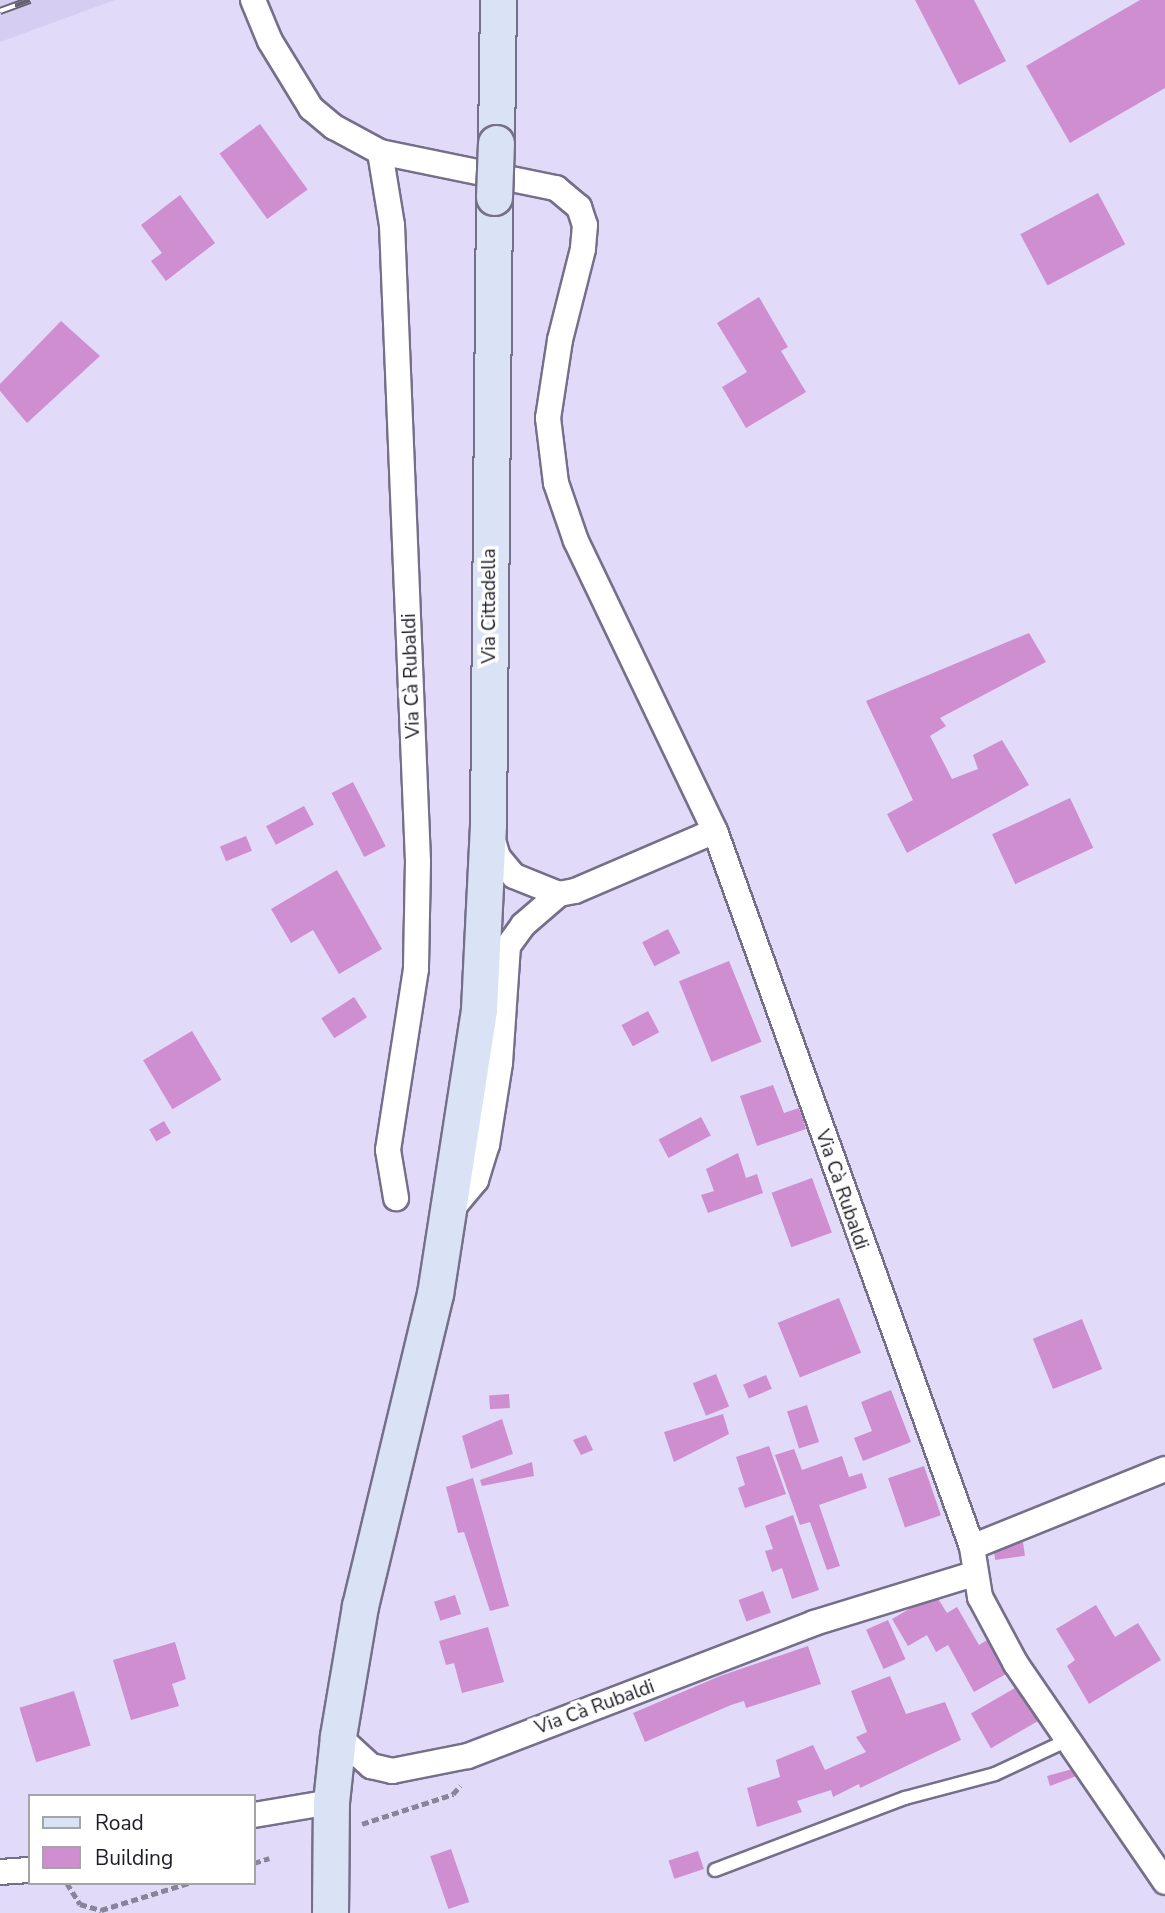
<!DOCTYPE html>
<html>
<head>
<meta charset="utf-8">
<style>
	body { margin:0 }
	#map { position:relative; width:1165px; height:1913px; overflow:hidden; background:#e1daf9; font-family:"Nunito Sans",sans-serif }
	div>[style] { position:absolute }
	.built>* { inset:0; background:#d6cdf3 }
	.building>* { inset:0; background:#cf8ed0; transform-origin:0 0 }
	.path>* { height:4.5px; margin-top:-2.25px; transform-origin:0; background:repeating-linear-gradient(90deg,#89849a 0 7px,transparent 0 10.5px) }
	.roads { filter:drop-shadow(2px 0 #756f8a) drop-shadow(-2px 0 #756f8a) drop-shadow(0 2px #756f8a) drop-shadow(0 -2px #756f8a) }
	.lane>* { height:12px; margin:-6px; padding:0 6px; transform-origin:6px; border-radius:6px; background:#fff }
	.street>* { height:24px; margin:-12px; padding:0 12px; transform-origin:12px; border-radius:12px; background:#fff }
	.secondary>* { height:35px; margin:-17.5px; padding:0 17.5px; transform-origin:17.5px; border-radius:17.5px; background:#dae3f6 }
	.rail>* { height:8px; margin-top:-4px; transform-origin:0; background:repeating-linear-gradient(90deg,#fff 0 16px,#666274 0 32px); box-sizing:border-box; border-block:2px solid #666274 }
	.bridges { filter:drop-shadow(2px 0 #756f8a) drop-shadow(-2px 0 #756f8a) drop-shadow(0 2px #756f8a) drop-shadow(0 -2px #756f8a) }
	.secondary-bridge>* { height:35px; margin:-17.5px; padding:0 17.5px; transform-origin:17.5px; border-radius:17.5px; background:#dae3f6 }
	span { translate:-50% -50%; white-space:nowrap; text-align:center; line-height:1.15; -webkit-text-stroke:7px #fff; paint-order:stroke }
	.street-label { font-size:19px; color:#1f1c27 }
	.legend { position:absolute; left:28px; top:1794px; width:228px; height:91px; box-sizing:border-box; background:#fff; border:2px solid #a5a4a9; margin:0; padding:9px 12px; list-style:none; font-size:21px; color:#1f1c27 }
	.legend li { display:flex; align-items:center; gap:14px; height:35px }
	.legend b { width:35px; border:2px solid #a5a4a9 }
</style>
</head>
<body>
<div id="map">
	<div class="built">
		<i style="clip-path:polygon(0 0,115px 0,0 42px)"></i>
	</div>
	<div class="building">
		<i style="clip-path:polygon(915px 0,974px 0,1006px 61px,959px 85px)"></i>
		<i style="clip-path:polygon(1140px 0,1165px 0,1165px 88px,1070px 143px,1026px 66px)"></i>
		<i style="left:260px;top:124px;width:81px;height:50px;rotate:54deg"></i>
		<i style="left:1098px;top:193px;width:58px;height:88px;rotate:62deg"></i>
		<i style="clip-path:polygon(180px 195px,215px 243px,166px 281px,151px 261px,162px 253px,141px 225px)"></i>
		<i style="clip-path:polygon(759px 297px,788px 347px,781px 351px,806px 392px,746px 428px,722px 387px,747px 372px,717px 323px)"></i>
		<i style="clip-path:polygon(61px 321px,100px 356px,27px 423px,0 391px,0 384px)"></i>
		<i style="clip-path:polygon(1029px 633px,1046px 662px,940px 718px,946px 726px,930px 736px,952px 779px,978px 769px,973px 755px,1002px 740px,1029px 785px,907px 853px,887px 814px,913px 800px,866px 701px)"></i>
		<i style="left:353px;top:782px;width:72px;height:24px;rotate:63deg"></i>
		<i style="left:1070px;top:798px;width:55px;height:86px;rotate:65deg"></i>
		<i style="left:304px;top:806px;width:21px;height:43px;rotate:62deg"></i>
		<i style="left:246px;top:836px;width:16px;height:28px;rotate:68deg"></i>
		<i style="clip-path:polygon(337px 870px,382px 949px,339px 974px,313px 930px,291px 943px,271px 909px)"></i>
		<i style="left:668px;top:929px;width:27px;height:29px;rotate:63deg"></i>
		<i style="left:729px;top:961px;width:87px;height:54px;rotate:68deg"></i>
		<i style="left:354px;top:997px;width:24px;height:39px;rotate:57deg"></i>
		<i style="left:648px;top:1011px;width:24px;height:30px;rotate:62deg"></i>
		<i style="left:192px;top:1031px;width:57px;height:57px;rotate:59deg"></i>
		<i style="clip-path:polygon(773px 1085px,784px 1113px,799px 1108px,806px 1129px,757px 1146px,740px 1096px)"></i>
		<i style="left:701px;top:1117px;width:21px;height:48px;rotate:62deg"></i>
		<i style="left:164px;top:1121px;width:14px;height:17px;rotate:60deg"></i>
		<i style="clip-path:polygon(738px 1153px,746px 1178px,757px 1174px,763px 1193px,708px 1213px,701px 1195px,714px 1191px,706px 1169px)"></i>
		<i style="left:812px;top:1178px;width:58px;height:43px;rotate:70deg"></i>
		<i style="left:839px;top:1298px;width:59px;height:66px;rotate:68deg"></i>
		<i style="left:1082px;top:1319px;width:54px;height:53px;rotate:68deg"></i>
		<i style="left:716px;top:1374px;width:35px;height:25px;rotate:68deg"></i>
		<i style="left:766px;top:1375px;width:15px;height:25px;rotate:67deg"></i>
		<i style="clip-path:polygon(891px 1390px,911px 1442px,863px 1461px,854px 1438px,872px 1431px,861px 1402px)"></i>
		<i style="left:509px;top:1394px;width:14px;height:20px;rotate:86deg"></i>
		<i style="left:807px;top:1405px;width:39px;height:21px;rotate:72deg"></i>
		<i style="clip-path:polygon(723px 1414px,729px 1434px,674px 1462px,664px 1432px)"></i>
		<i style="clip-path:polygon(502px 1419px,513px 1454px,471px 1469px,462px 1436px)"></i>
		<i style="clip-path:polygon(586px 1435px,593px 1450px,581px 1455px,573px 1440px)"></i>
		<i style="clip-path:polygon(769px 1446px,786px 1494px,745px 1508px,738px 1488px,745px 1485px,736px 1457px)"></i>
		<i style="clip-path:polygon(794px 1449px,802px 1470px,842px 1456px,849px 1477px,862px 1473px,867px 1488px,819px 1505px,840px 1566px,827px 1570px,810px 1522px,800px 1525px,775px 1455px)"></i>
		<i style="clip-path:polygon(532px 1462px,534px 1476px,482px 1486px,480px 1480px)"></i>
		<i style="left:924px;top:1466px;width:52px;height:38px;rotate:71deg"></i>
		<i style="clip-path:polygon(473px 1478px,509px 1606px,490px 1611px,464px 1532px,458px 1533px,446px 1487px)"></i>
		<i style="clip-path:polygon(793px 1515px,819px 1590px,792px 1599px,782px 1568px,772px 1572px,765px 1551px,773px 1549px,765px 1526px)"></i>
		<i style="left:1023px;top:1542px;width:14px;height:30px;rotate:82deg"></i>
		<i style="left:763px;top:1591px;width:23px;height:26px;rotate:70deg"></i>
		<i style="clip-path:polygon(935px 1594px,947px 1613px,957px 1607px,979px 1645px,987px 1640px,1006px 1674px,974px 1692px,948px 1645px,936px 1652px,927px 1635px,908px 1646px,892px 1619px)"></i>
		<i style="left:455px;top:1595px;width:20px;height:22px;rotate:72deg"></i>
		<i style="clip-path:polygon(1096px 1605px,1115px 1637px,1138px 1623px,1161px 1660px,1089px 1704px,1067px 1666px,1075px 1660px,1056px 1629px)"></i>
		<i style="left:888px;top:1620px;width:43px;height:24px;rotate:66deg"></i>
		<i style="clip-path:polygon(488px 1627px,504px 1682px,462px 1693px,454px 1663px,446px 1665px,439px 1641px)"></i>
		<i style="clip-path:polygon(175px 1642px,186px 1679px,172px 1684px,179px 1706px,131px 1720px,113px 1660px)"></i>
		<i style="clip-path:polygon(808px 1646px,821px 1684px,746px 1708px,744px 1701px,731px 1705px,645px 1742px,633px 1713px,720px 1676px)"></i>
		<i style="clip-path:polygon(890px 1676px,906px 1714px,945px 1702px,961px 1740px,860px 1788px,859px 1784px,833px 1797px,831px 1790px,797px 1801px,802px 1812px,757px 1827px,747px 1788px,780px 1777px,776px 1760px,813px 1745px,825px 1770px,866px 1752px,856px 1737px,867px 1732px,851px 1691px)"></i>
		<i style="left:1022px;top:1684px;width:40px;height:59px;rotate:60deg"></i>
		<i style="left:74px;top:1691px;width:57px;height:57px;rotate:73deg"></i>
		<i style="clip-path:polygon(1076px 1768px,1079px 1775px,1050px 1786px,1047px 1776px)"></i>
		<i style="left:451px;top:1849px;width:56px;height:22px;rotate:71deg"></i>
		<i style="left:698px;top:1851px;width:19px;height:31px;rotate:72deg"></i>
	</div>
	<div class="path">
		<i style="left:362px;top:1824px;width:96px;rotate:-18.2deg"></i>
		<i style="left:453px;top:1794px;width:11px;rotate:-49deg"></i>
		<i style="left:254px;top:1863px;width:16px;rotate:-18deg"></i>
		<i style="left:67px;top:1883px;width:25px;rotate:58deg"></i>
		<i style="left:80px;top:1904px;width:22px;rotate:16deg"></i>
		<i style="left:101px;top:1910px;width:92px;rotate:-17.1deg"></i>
	</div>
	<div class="roads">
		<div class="lane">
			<i style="left:715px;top:1870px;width:203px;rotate:-20.8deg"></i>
			<i style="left:905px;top:1798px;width:93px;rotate:-14.9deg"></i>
			<i style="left:995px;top:1774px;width:81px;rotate:-25deg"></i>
		</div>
		<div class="street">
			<i style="left:253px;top:0;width:44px;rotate:67.5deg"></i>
			<i style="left:270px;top:41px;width:79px;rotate:58.5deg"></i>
			<i style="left:311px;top:108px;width:30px;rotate:40deg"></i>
			<i style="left:334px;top:127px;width:52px;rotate:28.5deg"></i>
			<i style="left:380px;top:152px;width:180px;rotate:11.6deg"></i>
			<i style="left:556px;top:188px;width:30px;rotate:40deg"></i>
			<i style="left:579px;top:207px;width:19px;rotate:72deg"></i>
			<i style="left:585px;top:225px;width:24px;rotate:95deg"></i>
			<i style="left:583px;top:249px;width:94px;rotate:104.2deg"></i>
			<i style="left:560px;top:340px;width:79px;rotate:98.7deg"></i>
			<i style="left:548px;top:418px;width:65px;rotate:83deg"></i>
			<i style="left:556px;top:483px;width:61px;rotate:71deg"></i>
			<i style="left:576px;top:541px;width:322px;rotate:64.4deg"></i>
			<i style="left:715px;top:831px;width:761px;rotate:70.25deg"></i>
			<i style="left:972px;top:1547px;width:51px;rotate:80.9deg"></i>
			<i style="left:980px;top:1597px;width:76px;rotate:61.8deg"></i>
			<i style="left:1016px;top:1664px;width:264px;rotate:55.6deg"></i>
			<i style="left:380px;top:152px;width:74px;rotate:80.7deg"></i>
			<i style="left:392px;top:225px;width:638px;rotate:87.66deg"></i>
			<i style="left:418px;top:862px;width:107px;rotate:91.1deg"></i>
			<i style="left:416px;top:969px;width:183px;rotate:98.8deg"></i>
			<i style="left:388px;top:1150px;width:49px;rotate:80.5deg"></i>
			<i style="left:491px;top:834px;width:24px;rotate:73deg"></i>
			<i style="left:498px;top:857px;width:25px;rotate:50deg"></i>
			<i style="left:514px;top:876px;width:48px;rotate:21.8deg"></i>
			<i style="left:559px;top:894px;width:16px;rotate:-11deg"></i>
			<i style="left:575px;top:891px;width:152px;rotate:-23.2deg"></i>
			<i style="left:451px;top:1210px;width:39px;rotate:-50deg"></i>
			<i style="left:476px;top:1180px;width:37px;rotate:-73deg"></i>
			<i style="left:487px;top:1145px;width:83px;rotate:-81deg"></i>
			<i style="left:500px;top:1063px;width:117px;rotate:-86.1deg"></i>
			<i style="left:508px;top:946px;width:26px;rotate:-54deg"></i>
			<i style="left:523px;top:925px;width:48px;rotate:-40.7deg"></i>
			<i style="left:972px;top:1547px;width:208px;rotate:-22deg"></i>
			<i style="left:338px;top:1736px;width:45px;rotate:42.3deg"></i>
			<i style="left:371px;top:1766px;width:22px;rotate:13deg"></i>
			<i style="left:392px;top:1771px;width:77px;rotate:-11.2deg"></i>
			<i style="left:468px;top:1756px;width:371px;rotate:-21deg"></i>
			<i style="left:814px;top:1623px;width:166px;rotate:-17.1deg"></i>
			<i style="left:254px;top:1815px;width:78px;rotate:-9.6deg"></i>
			<i style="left:0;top:1872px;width:30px;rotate:-4deg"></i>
		</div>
		<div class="secondary">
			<i style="left:496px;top:143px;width:143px;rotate:-89.2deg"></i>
			<i style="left:330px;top:1913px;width:111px;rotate:-89.5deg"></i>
			<i style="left:331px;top:1802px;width:66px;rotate:-83.9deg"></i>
			<i style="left:338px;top:1736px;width:132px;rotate:-80.4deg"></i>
			<i style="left:360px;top:1606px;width:321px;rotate:-76.5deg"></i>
			<i style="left:435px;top:1294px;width:288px;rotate:-81.2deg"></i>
			<i style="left:479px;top:1009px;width:185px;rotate:-87.2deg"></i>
			<i style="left:488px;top:824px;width:627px;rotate:-89.45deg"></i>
		</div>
	</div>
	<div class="rail">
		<i style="left:0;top:11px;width:32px;rotate:-20deg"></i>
	</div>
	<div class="bridges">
		<div class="secondary-bridge">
			<i style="left:494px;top:197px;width:54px;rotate:-87.9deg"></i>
		</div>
	</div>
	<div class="street-label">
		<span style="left:490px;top:606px;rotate:-90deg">Via Cittadella</span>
		<span style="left:412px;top:676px;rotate:-92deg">Via Cà Rubaldi</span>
		<span style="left:841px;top:1190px;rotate:71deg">Via Cà Rubaldi</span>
		<span style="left:595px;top:1708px;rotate:-20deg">Via Cà Rubaldi</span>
	</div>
	<ul class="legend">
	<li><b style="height:9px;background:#dae3f6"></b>Road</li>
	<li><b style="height:19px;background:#cf8ed0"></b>Building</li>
	</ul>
</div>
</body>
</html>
